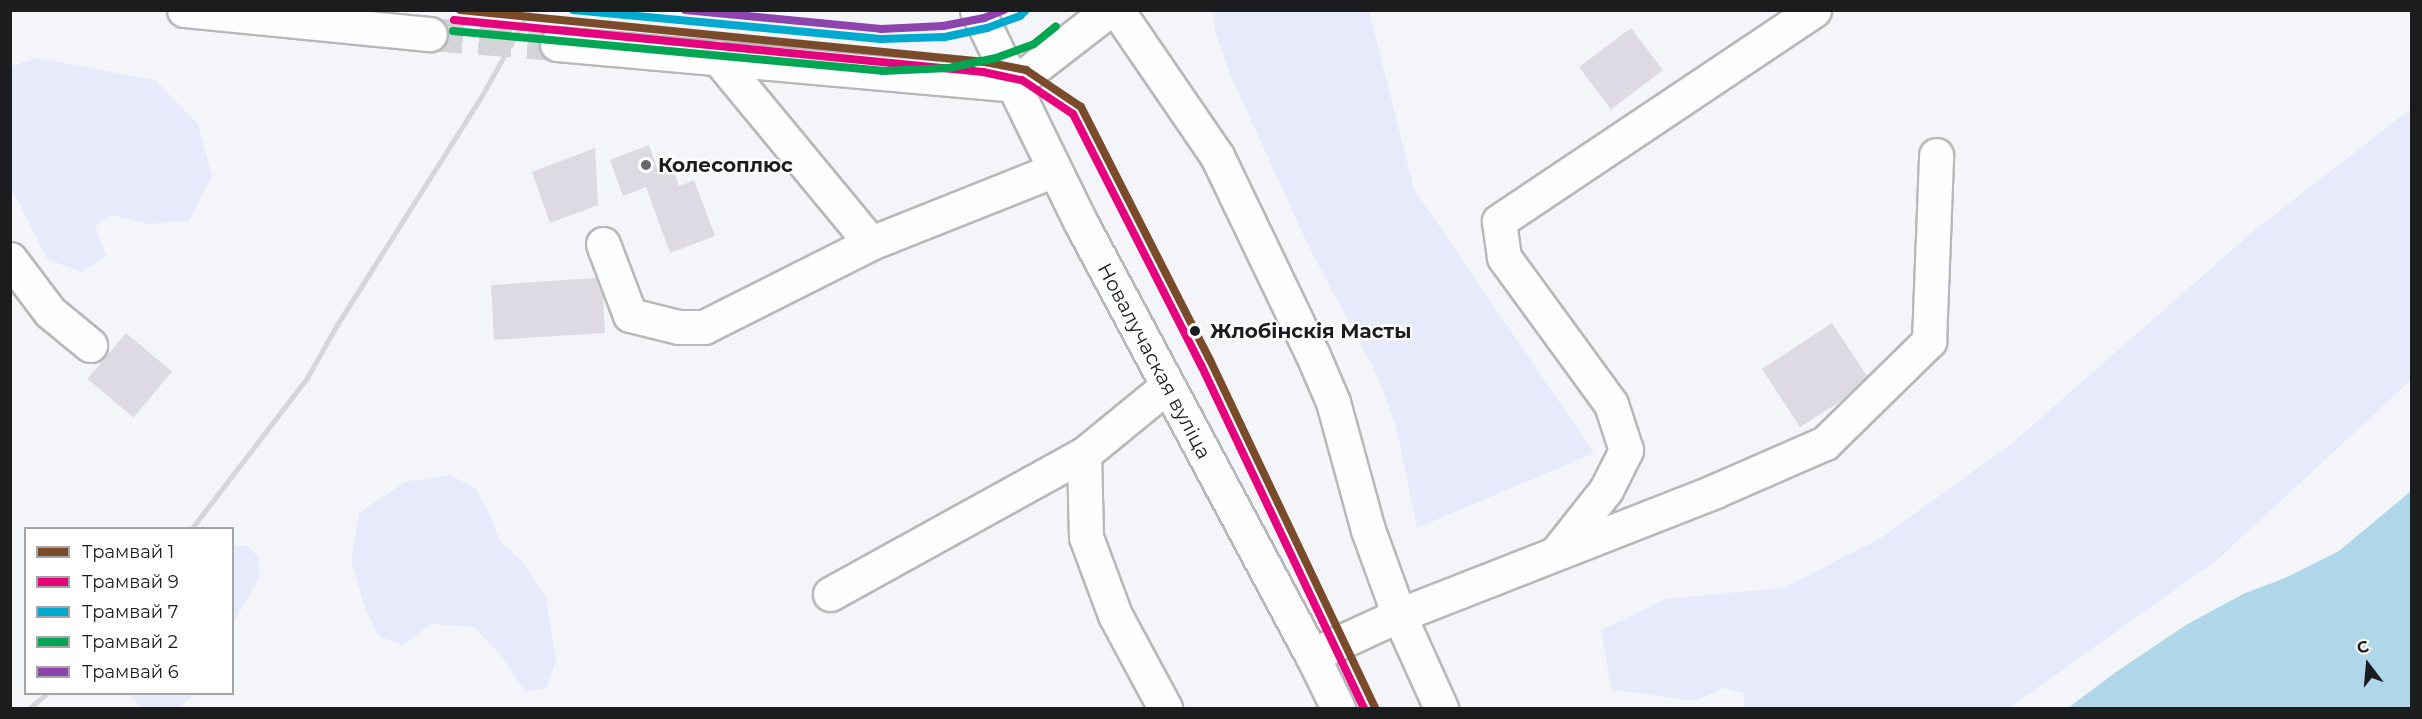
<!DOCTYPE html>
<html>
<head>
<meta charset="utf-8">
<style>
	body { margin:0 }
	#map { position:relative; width:2422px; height:719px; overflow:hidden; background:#f4f5f8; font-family:Montserrat,sans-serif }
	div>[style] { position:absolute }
	.green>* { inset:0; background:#e7eafa }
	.water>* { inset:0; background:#afd6e9 }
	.building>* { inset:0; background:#dddae3; transform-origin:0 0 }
	.major-tunnel>* { height:33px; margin-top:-16.5px; transform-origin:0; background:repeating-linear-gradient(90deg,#d3d4d7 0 33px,transparent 0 49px) }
	.roads { filter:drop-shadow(2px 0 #b8b8ba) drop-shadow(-2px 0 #b8b8ba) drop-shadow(0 2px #b8b8ba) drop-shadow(0 -2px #b8b8ba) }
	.minor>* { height:33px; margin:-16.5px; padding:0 16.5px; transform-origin:16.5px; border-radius:16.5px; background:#fdfefe }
	.major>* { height:33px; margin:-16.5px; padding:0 16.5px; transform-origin:16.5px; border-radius:16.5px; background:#fdfefe }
	.rail>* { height:4.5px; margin:-2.25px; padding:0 2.25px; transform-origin:2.25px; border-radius:2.25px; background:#d6d6d8 }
	.tram-1>* { height:8px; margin:-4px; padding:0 4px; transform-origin:4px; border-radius:4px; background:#7a4b2a }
	.tram-2>* { height:8px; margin:-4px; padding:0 4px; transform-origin:4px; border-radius:4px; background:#e5007d }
	.tram-3>* { height:8px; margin:-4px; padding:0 4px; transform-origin:4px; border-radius:4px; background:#00a9ce }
	.tram-4>* { height:8px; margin:-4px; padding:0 4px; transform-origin:4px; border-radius:4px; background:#00a651 }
	.tram-5>* { height:8px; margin:-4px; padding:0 4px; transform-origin:4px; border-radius:4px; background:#8e44ad }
	.dots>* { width:16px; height:16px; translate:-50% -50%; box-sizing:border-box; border:3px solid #fff; border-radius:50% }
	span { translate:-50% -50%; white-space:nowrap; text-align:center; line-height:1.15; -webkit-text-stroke:4.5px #fff; paint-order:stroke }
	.poi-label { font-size:20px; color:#1b1c1d; font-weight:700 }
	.left { translate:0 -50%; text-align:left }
	.stop-label { font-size:20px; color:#1b1c1d; font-weight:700 }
	.street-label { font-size:20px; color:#1b1c1d }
	.frame { position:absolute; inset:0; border:12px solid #1b1c1d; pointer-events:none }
	.legend { position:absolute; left:24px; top:527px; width:210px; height:168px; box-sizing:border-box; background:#fff; border:2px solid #a4a4a5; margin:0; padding:8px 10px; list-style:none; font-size:18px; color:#1b1c1d }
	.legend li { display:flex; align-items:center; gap:12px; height:30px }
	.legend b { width:30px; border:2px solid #a4a4a5 }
	.north { position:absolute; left:2338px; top:635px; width:60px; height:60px; -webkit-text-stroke:4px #fff; paint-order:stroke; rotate:344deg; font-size:16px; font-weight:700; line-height:24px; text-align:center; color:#1b1c1d }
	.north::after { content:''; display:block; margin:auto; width:21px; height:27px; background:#1b1c1d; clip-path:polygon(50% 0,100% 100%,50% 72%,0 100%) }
</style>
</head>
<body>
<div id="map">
	<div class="green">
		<i style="clip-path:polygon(1213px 11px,1369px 11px,1414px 189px,1594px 453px,1417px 528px,1396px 426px,1376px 373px,1309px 247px,1230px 74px,1215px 31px)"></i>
		<i style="clip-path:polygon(37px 58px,155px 80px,198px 124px,212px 176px,189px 221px,149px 224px,112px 215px,95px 226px,106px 256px,81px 272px,47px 259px,11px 187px,11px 66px)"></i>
		<i style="clip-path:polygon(2411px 109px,2411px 380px,2218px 559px,2009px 708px,1745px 708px,1743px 693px,1724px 688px,1695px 701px,1611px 689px,1601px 630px,1666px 599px,1783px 588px,1881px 538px,2010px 445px,2257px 228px)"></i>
		<i style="clip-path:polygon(450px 475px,475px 488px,488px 511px,500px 541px,522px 561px,546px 598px,556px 659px,547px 688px,525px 692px,500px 654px,474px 627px,431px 624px,403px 645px,380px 637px,366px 611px,351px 560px,359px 513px,405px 482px)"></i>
		<i style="clip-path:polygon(233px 546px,248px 546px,259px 558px,258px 579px,233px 624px)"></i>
		<i style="clip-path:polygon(128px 694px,194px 694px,179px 708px,141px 708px)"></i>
	</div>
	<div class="water">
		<i style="clip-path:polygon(2411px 491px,2411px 708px,2068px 708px,2116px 672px,2186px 625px,2243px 594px,2285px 578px,2339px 551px)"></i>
	</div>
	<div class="building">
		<i style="left:1631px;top:28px;width:53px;height:65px;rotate:53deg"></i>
		<i style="clip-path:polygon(649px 145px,657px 168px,671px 164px,679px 186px,694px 180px,715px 236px,670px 253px,646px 187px,623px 196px,610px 160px)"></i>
		<i style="clip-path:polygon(595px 148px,598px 205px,550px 223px,532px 172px)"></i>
		<i style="clip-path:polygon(596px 278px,603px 296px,605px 333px,494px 340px,491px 285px)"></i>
		<i style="clip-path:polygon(1832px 323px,1867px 376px,1841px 401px,1800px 427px,1762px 369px)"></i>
		<i style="left:126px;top:333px;width:60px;height:60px;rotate:40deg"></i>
	</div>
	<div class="major-tunnel">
		<i style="left:430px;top:34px;width:127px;rotate:4.5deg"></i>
	</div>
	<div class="roads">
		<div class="minor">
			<i style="left:717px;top:57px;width:241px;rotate:50.4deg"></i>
			<i style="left:603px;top:244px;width:76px;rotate:69.2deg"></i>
			<i style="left:630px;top:315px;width:50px;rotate:13.8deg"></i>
			<i style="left:679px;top:327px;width:25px"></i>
			<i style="left:704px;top:327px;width:187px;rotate:-26.7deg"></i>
			<i style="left:871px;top:243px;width:197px;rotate:-21.7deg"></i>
			<i style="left:10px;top:259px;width:66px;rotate:53deg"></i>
			<i style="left:50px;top:312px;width:52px;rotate:39.5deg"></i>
			<i style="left:1084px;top:454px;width:83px;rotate:88.6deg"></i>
			<i style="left:1086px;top:537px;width:83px;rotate:69.6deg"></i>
			<i style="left:1115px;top:615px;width:106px;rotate:61.7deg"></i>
			<i style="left:1556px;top:553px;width:80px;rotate:-51.6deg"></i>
			<i style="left:1606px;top:490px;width:45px;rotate:-63.4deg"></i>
			<i style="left:1626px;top:450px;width:48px;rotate:-108.1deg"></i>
			<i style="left:1611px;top:404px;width:182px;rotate:-126.1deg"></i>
			<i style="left:1504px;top:257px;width:36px;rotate:-98deg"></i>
			<i style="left:1499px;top:221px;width:379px;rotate:-33.8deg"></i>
			<i style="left:830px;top:594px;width:290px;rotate:-28.9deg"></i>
			<i style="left:1084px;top:454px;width:106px;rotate:-39.3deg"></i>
			<i style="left:1312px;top:655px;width:96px;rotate:-24.7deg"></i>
			<i style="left:1399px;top:615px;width:339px;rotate:-21.4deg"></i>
			<i style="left:1715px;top:491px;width:120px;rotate:-23.6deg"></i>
			<i style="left:1825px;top:443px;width:146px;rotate:-44.4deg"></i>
			<i style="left:1929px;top:341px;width:186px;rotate:-87.8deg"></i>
		</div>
		<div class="major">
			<i style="left:184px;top:10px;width:247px;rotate:5.6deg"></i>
			<i style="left:977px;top:10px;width:237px;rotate:64deg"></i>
			<i style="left:1081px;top:223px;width:490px;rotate:61.9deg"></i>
			<i style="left:1312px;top:655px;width:59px;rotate:63.9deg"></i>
			<i style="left:1117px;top:10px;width:177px;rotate:55.6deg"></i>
			<i style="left:1217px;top:156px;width:219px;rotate:64.3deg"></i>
			<i style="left:1312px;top:353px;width:53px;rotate:66.8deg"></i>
			<i style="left:1333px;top:402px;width:133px;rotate:74.7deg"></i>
			<i style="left:1368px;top:530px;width:90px;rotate:70deg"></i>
			<i style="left:1399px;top:615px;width:102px;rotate:65.7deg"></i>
			<i style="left:557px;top:44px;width:457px;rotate:5.1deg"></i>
			<i style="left:1012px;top:85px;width:123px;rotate:-37.7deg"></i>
		</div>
	</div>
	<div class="rail">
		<i style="left:192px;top:528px;width:189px;rotate:-52.5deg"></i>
		<i style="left:307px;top:378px;width:61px;rotate:-60.5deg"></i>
		<i style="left:337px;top:325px;width:267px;rotate:-57.7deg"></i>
		<i style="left:480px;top:99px;width:102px;rotate:-60.7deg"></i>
		<i style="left:30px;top:708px;width:21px;rotate:-41deg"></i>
	</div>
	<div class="tram-1">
		<i style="left:460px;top:10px;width:528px;rotate:5.66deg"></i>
		<i style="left:985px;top:62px;width:42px;rotate:11deg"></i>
		<i style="left:1026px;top:70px;width:66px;rotate:33.9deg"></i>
		<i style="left:1081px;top:107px;width:284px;rotate:63deg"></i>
		<i style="left:1210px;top:360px;width:385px;rotate:64.6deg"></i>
	</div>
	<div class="tram-2">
		<i style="left:454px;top:20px;width:532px;rotate:5.61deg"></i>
		<i style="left:983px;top:72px;width:40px;rotate:12deg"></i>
		<i style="left:1022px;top:80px;width:61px;rotate:33.7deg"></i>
		<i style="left:1073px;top:114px;width:282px;rotate:63deg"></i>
		<i style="left:1201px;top:365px;width:380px;rotate:64.6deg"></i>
	</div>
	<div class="tram-3">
		<i style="left:573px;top:10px;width:309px;rotate:5.4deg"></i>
		<i style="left:881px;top:39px;width:64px;rotate:-1.8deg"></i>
		<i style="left:945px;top:37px;width:43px;rotate:-12.1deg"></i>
		<i style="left:987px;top:28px;width:35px;rotate:-20deg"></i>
		<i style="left:1020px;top:16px;width:8px;rotate:-45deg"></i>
	</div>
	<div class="tram-4">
		<i style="left:453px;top:31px;width:431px;rotate:5.3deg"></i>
		<i style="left:882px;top:71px;width:67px;rotate:-2.6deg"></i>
		<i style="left:949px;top:68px;width:48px;rotate:-12deg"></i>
		<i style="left:996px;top:58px;width:40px;rotate:-20.2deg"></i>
		<i style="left:1034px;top:44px;width:28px;rotate:-39deg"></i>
	</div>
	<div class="tram-5">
		<i style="left:685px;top:10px;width:197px;rotate:5.5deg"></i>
		<i style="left:881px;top:29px;width:62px;rotate:-2.8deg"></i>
		<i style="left:943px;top:26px;width:42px;rotate:-11deg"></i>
		<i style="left:984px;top:18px;width:22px;rotate:-22deg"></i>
	</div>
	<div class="dots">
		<i style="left:646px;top:165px;background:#67686a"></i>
		<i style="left:1195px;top:331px;background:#1b1c1d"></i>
	</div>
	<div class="poi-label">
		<span class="left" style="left:658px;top:165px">Колесоплюс</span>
	</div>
	<div class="stop-label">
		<span class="left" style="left:1210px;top:331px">Жлобінскія Масты</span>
	</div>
	<div class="street-label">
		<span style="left:1154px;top:361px;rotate:62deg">Новалучаская вуліца</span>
	</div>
	<div class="frame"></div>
	<ul class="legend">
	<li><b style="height:8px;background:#7a4b2a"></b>Трамвай 1</li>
	<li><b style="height:8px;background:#e5007d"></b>Трамвай 9</li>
	<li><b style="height:8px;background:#00a9ce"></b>Трамвай 7</li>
	<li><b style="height:8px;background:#00a651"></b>Трамвай 2</li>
	<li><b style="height:8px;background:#8e44ad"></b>Трамвай 6</li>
	</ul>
	<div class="north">С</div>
</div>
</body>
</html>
